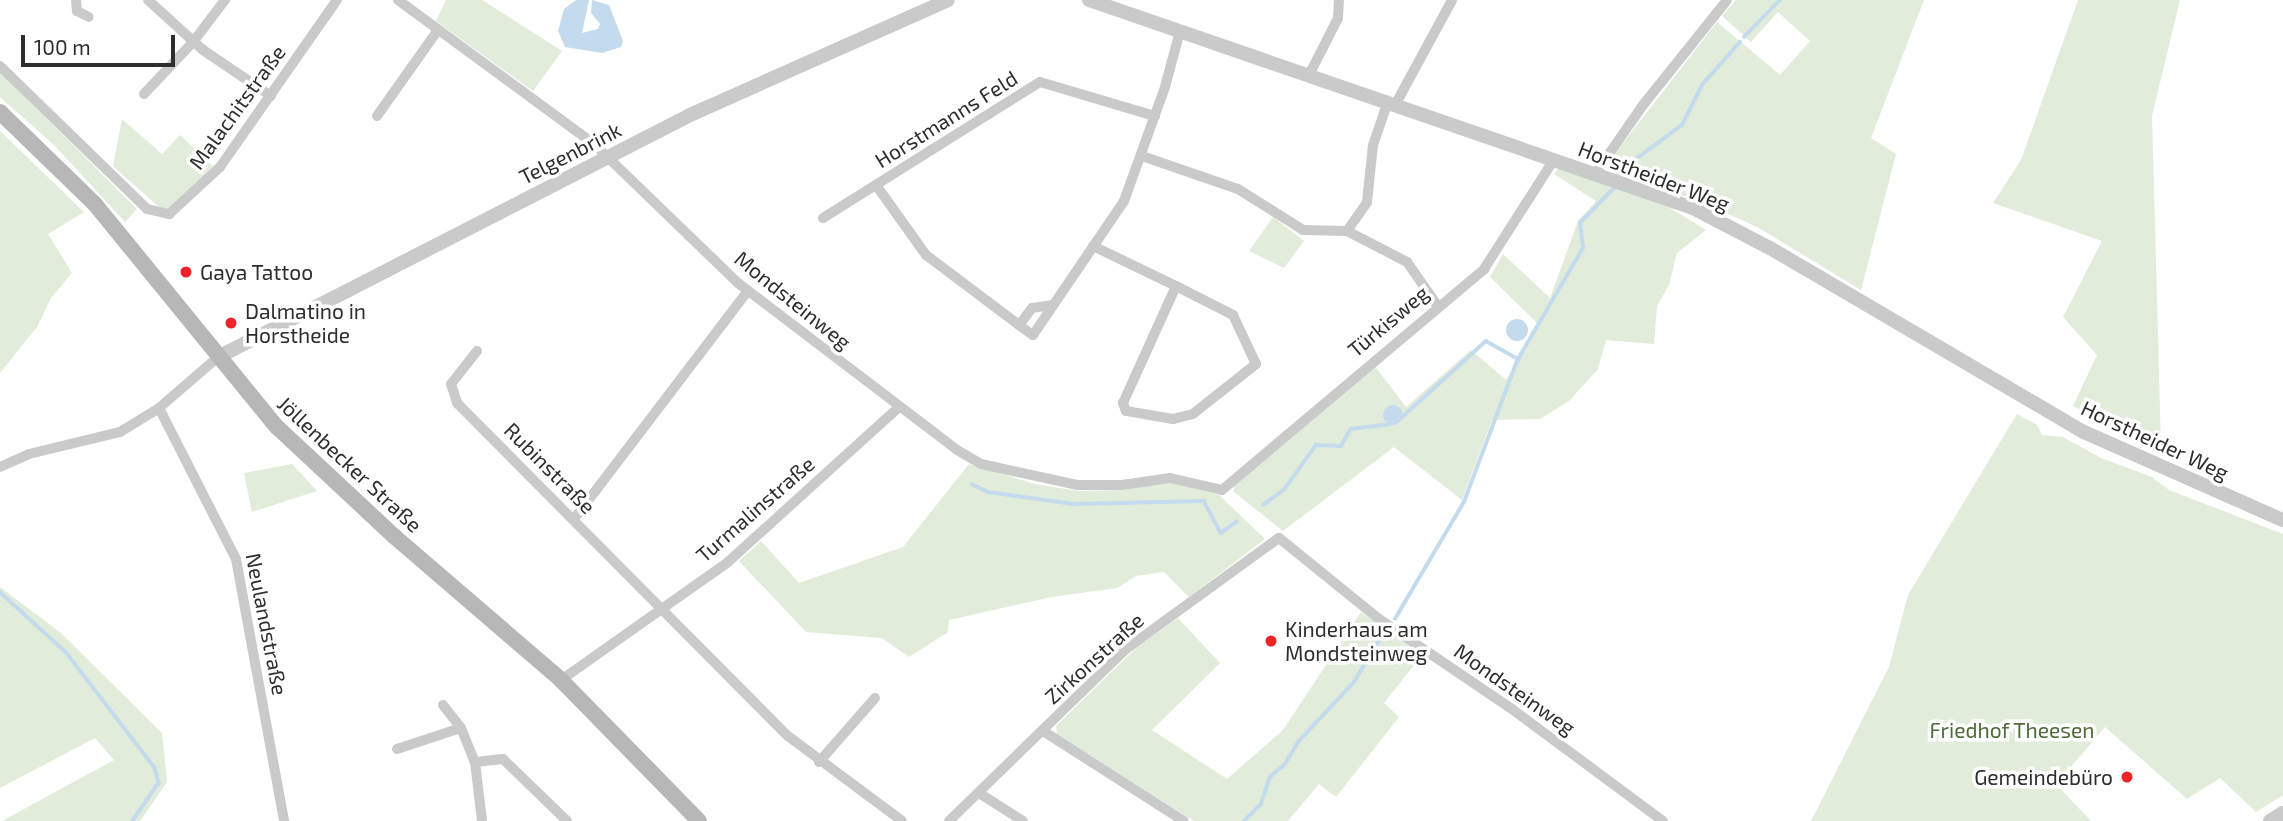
<!DOCTYPE html>
<html>
<head>
<meta charset="utf-8">
<style>
	body { margin:0 }
	#map { position:relative; width:2283px; height:821px; overflow:hidden; background:#fff; font-family:"Exo 2",sans-serif }
	div>[style] { position:absolute }
	.green>* { inset:0; background:#e2ecda }
	.water>* { inset:0; background:#c4dbed }
	.round { border-radius:50% }
	.stream>* { height:3.5px; margin:-1.75px; padding:0 1.75px; transform-origin:1.75px; border-radius:1.75px; background:#c4dbed }
	.minor>* { height:10px; margin:-5px; padding:0 5px; transform-origin:5px; border-radius:5px; background:#cacaca }
	.tertiary>* { height:14px; margin:-7px; padding:0 7px; transform-origin:7px; border-radius:7px; background:#cacaca }
	.secondary>* { height:16px; margin:-8px; padding:0 8px; transform-origin:8px; border-radius:8px; background:#b7b7b7 }
	.dots>* { width:19px; height:19px; translate:-50% -50%; box-sizing:border-box; border:4px solid #fff; border-radius:50% }
	span { translate:-50% -50%; white-space:nowrap; text-align:center; line-height:1.15; -webkit-text-stroke:7px #fff; paint-order:stroke }
	.street-label { font-size:21px; color:#2d2d2d }
	.poi-label { font-size:21px; color:#2d2d2d }
	.left { translate:0 -50%; text-align:left }
	.right { translate:-100% -50%; text-align:right }
	.park-label { font-size:21px; color:#4e6b38 }
	.scale { position:absolute; left:21px; top:35px; width:154px; height:32px; box-sizing:border-box; border:4px solid #2d2d2d; border-top:0; padding-left:9px; font-size:21px; line-height:24px; white-space:nowrap; color:#2d2d2d; -webkit-text-stroke:5px #fff; paint-order:stroke }
</style>
</head>
<body>
<div id="map">
	<div class="green">
		<i style="clip-path:polygon(446px 0,482px 0,562px 51px,533px 91px,436px 21px)"></i>
		<i style="clip-path:polygon(1736px 0,1924px 0,1871px 138px,1896px 154px,1861px 290px,1759px 228px,1698px 200px,1613px 174px,1606px 165px,1717px 22px,1780px 75px,1810px 41px,1778px 12px,1751px 42px,1722px 16px)"></i>
		<i style="clip-path:polygon(2078px 0,2180px 0,2152px 116px,2161px 445px,2147px 444px,2073px 406px,2097px 355px,2063px 317px,2102px 241px,1993px 203px,2021px 160px)"></i>
		<i style="clip-path:polygon(0 72px,137px 209px,125px 222px,54px 145px,0 97px)"></i>
		<i style="clip-path:polygon(122px 119px,162px 154px,180px 135px,213px 166px,168px 208px,160px 208px,113px 166px)"></i>
		<i style="clip-path:polygon(0 131px,84px 212px,48px 234px,72px 273px,51px 298px,37px 327px,0 373px)"></i>
		<i style="clip-path:polygon(1559px 168px,1657px 200px,1706px 230px,1677px 253px,1669px 285px,1657px 306px,1654px 344px,1606px 340px,1598px 369px,1569px 401px,1540px 419px,1492px 420px,1462px 500px,1394px 447px,1283px 531px,1234px 492px,1234px 485px,1374px 365px,1406px 407px,1471px 350px,1506px 380px,1538px 324px,1490px 277px,1503px 254px,1550px 298px,1578px 221px,1596px 201px,1554px 174px)"></i>
		<i style="clip-path:polygon(1273px 217px,1304px 241px,1284px 268px,1249px 251px)"></i>
		<i style="clip-path:polygon(2017px 414px,2037px 425px,2042px 435px,2063px 437px,2101px 458px,2152px 477px,2169px 490px,2283px 534px,2283px 795px,2256px 812px,2220px 778px,2187px 799px,2105px 727px,2056px 784px,2091px 821px,1811px 821px,1889px 667px,1908px 595px)"></i>
		<i style="clip-path:polygon(292px 464px,317px 491px,252px 512px,244px 473px)"></i>
		<i style="clip-path:polygon(969px 464px,1035px 484px,1078px 491px,1124px 490px,1168px 482px,1219px 495px,1265px 539px,1189px 597px,1164px 572px,1136px 576px,1117px 588px,1051px 597px,949px 620px,948px 632px,909px 657px,882px 638px,806px 632px,739px 561px,761px 541px,799px 583px,903px 547px)"></i>
		<i style="clip-path:polygon(0 587px,61px 633px,162px 733px,167px 782px,140px 821px,2px 821px,114px 760px,95px 738px,0 788px)"></i>
		<i style="clip-path:polygon(1361px 612px,1422px 655px,1384px 703px,1399px 717px,1336px 797px,1319px 784px,1288px 821px,1194px 821px,1057px 734px,1056px 726px,1136px 648px,1178px 618px,1220px 663px,1152px 730px,1227px 779px,1283px 730px)"></i>
	</div>
	<div class="water">
		<i style="clip-path:polygon(576px 0,589px 0,582px 33px,598px 29px,600px 24px,591px 13px,592px 0,609px 5px,623px 41px,621px 47px,602px 53px,565px 47px,558px 31px,564px 9px)"></i>
		<i class="round" style="left:1506px;top:319px;width:22px;height:22px"></i>
		<i class="round" style="left:1383px;top:405px;width:20px;height:20px"></i>
	</div>
	<div class="stream">
		<i style="left:1744px;top:37px;width:52px;rotate:-45.8deg"></i>
		<i style="left:1620px;top:177px;width:23px;rotate:-49deg"></i>
		<i style="left:1635px;top:160px;width:59px;rotate:-36.7deg"></i>
		<i style="left:1682px;top:125px;width:45px;rotate:-63.4deg"></i>
		<i style="left:1702px;top:85px;width:57px;rotate:-48.5deg"></i>
		<i style="left:1400px;top:419px;width:116px;rotate:-42.2deg"></i>
		<i style="left:1486px;top:341px;width:38px;rotate:29deg"></i>
		<i style="left:972px;top:484px;width:18px;rotate:27deg"></i>
		<i style="left:988px;top:492px;width:88px;rotate:7.9deg"></i>
		<i style="left:1075px;top:504px;width:129px;rotate:-1.3deg"></i>
		<i style="left:1204px;top:501px;width:36px;rotate:62deg"></i>
		<i style="left:1221px;top:533px;width:19px;rotate:-36deg"></i>
		<i style="left:1263px;top:505px;width:26px;rotate:-36deg"></i>
		<i style="left:1284px;top:490px;width:55px;rotate:-54.6deg"></i>
		<i style="left:1316px;top:445px;width:25px;rotate:2deg"></i>
		<i style="left:1341px;top:446px;width:20px;rotate:-60deg"></i>
		<i style="left:1351px;top:429px;width:40px;rotate:-7.1deg"></i>
		<i style="left:0;top:592px;width:89px;rotate:42.3deg"></i>
		<i style="left:66px;top:652px;width:146px;rotate:52.5deg"></i>
		<i style="left:155px;top:768px;width:16px;rotate:75deg"></i>
		<i style="left:159px;top:783px;width:46px;rotate:124.4deg"></i>
		<i style="left:1395px;top:619px;width:136px;rotate:-59.5deg"></i>
		<i style="left:1464px;top:502px;width:151px;rotate:-69.4deg"></i>
		<i style="left:1517px;top:361px;width:131px;rotate:-59.7deg"></i>
		<i style="left:1583px;top:248px;width:25px;rotate:-97deg"></i>
		<i style="left:1580px;top:223px;width:49px;rotate:-45.8deg"></i>
		<i style="left:1244px;top:821px;width:24px;rotate:-45deg"></i>
		<i style="left:1261px;top:804px;width:28px;rotate:-72deg"></i>
		<i style="left:1270px;top:777px;width:20px;rotate:-41deg"></i>
		<i style="left:1285px;top:764px;width:27px;rotate:-59deg"></i>
		<i style="left:1299px;top:741px;width:81px;rotate:-47deg"></i>
		<i style="left:1354px;top:682px;width:58px;rotate:-59deg"></i>
	</div>
	<div class="minor">
		<i style="left:76px;top:0;width:11px;rotate:85deg"></i>
		<i style="left:77px;top:11px;width:13px;rotate:27deg"></i>
		<i style="left:148px;top:0;width:74px;rotate:42.3deg"></i>
		<i style="left:203px;top:50px;width:82px;rotate:34.1deg"></i>
		<i style="left:398px;top:0;width:243px;rotate:36.3deg"></i>
		<i style="left:594px;top:144px;width:200px;rotate:44deg"></i>
		<i style="left:738px;top:283px;width:275px;rotate:37.3deg"></i>
		<i style="left:957px;top:450px;width:28px;rotate:30deg"></i>
		<i style="left:981px;top:464px;width:98px;rotate:12.3deg"></i>
		<i style="left:1077px;top:485px;width:45px"></i>
		<i style="left:1122px;top:485px;width:49px;rotate:-8.3deg"></i>
		<i style="left:1170px;top:478px;width:53px;rotate:13deg"></i>
		<i style="left:1222px;top:490px;width:343px;rotate:-40.1deg"></i>
		<i style="left:1484px;top:269px;width:128px;rotate:-57.4deg"></i>
		<i style="left:0;top:66px;width:205px;rotate:44.2deg"></i>
		<i style="left:147px;top:209px;width:23px;rotate:13deg"></i>
		<i style="left:169px;top:214px;width:69px;rotate:-42.7deg"></i>
		<i style="left:220px;top:167px;width:204px;rotate:-55deg"></i>
		<i style="left:1309px;top:75px;width:64px;rotate:-63deg"></i>
		<i style="left:1338px;top:18px;width:18px;rotate:-87deg"></i>
		<i style="left:144px;top:94px;width:71px;rotate:-46.7deg"></i>
		<i style="left:193px;top:42px;width:53px;rotate:-52.7deg"></i>
		<i style="left:1394px;top:107px;width:122px;rotate:-61.5deg"></i>
		<i style="left:377px;top:116px;width:105px;rotate:-54.7deg"></i>
		<i style="left:1142px;top:156px;width:102px;rotate:19deg"></i>
		<i style="left:1238px;top:189px;width:77px;rotate:32.2deg"></i>
		<i style="left:1303px;top:230px;width:44px;rotate:1.3deg"></i>
		<i style="left:1347px;top:231px;width:35px;rotate:-55deg"></i>
		<i style="left:1367px;top:202px;width:57px;rotate:-84deg"></i>
		<i style="left:1373px;top:145px;width:43px;rotate:-71.1deg"></i>
		<i style="left:1595px;top:174px;width:84px;rotate:-55.2deg"></i>
		<i style="left:1643px;top:105px;width:134px;rotate:-51.3deg"></i>
		<i style="left:876px;top:185px;width:86px;rotate:54.5deg"></i>
		<i style="left:926px;top:255px;width:116px;rotate:37deg"></i>
		<i style="left:823px;top:218px;width:256px;rotate:-32.1deg"></i>
		<i style="left:1040px;top:82px;width:120px;rotate:16.5deg"></i>
		<i style="left:1347px;top:231px;width:68px;rotate:27.3deg"></i>
		<i style="left:1407px;top:262px;width:52px;rotate:55.1deg"></i>
		<i style="left:1093px;top:246px;width:92px;rotate:25.7deg"></i>
		<i style="left:1176px;top:286px;width:64px;rotate:27deg"></i>
		<i style="left:1233px;top:315px;width:54px;rotate:64.9deg"></i>
		<i style="left:1256px;top:364px;width:80px;rotate:141.6deg"></i>
		<i style="left:1193px;top:414px;width:21px;rotate:166deg"></i>
		<i style="left:1173px;top:419px;width:48px;rotate:-170.3deg"></i>
		<i style="left:1126px;top:411px;width:9px;rotate:-111deg"></i>
		<i style="left:1123px;top:403px;width:128px;rotate:-65.6deg"></i>
		<i style="left:1053px;top:305px;width:21px;rotate:172deg"></i>
		<i style="left:1032px;top:308px;width:21px;rotate:127deg"></i>
		<i style="left:1019px;top:325px;width:17px;rotate:36deg"></i>
		<i style="left:1033px;top:335px;width:162px;rotate:-55.8deg"></i>
		<i style="left:1124px;top:201px;width:121px;rotate:-70.2deg"></i>
		<i style="left:1165px;top:87px;width:58px;rotate:-75deg"></i>
		<i style="left:477px;top:351px;width:42px;rotate:128.2deg"></i>
		<i style="left:451px;top:384px;width:20px;rotate:72deg"></i>
		<i style="left:457px;top:403px;width:470px;rotate:45.2deg"></i>
		<i style="left:788px;top:736px;width:142px;rotate:36.7deg"></i>
		<i style="left:159px;top:408px;width:169px;rotate:63deg"></i>
		<i style="left:236px;top:559px;width:266px;rotate:79.6deg"></i>
		<i style="left:0;top:467px;width:32px;rotate:-24deg"></i>
		<i style="left:29px;top:454px;width:94px;rotate:-13.6deg"></i>
		<i style="left:120px;top:432px;width:46px;rotate:-31.6deg"></i>
		<i style="left:159px;top:408px;width:78px;rotate:-40.8deg"></i>
		<i style="left:574px;top:519px;width:287px;rotate:-52.7deg"></i>
		<i style="left:561px;top:680px;width:204px;rotate:-35.2deg"></i>
		<i style="left:728px;top:562px;width:229px;rotate:-42.2deg"></i>
		<i style="left:443px;top:705px;width:29px;rotate:52deg"></i>
		<i style="left:461px;top:728px;width:37px;rotate:68deg"></i>
		<i style="left:475px;top:762px;width:59px;rotate:83.2deg"></i>
		<i style="left:1043px;top:731px;width:167px;rotate:32.6deg"></i>
		<i style="left:397px;top:749px;width:67px;rotate:-18.2deg"></i>
		<i style="left:475px;top:762px;width:28px;rotate:-6deg"></i>
		<i style="left:503px;top:759px;width:89px;rotate:44.1deg"></i>
		<i style="left:819px;top:762px;width:85px;rotate:-48.8deg"></i>
		<i style="left:979px;top:793px;width:52px;rotate:32.5deg"></i>
		<i style="left:949px;top:821px;width:247px;rotate:-44.2deg"></i>
		<i style="left:1126px;top:649px;width:189px;rotate:-36deg"></i>
		<i style="left:1279px;top:538px;width:129px;rotate:39deg"></i>
		<i style="left:1379px;top:619px;width:161px;rotate:34.1deg"></i>
		<i style="left:1512px;top:709px;width:188px;rotate:36.6deg"></i>
	</div>
	<div class="tertiary">
		<i style="left:1089px;top:0;width:639px;rotate:19deg"></i>
		<i style="left:1693px;top:208px;width:87px;rotate:27.5deg"></i>
		<i style="left:1770px;top:248px;width:364px;rotate:30.4deg"></i>
		<i style="left:2084px;top:432px;width:218px;rotate:23.9deg"></i>
		<i style="left:218px;top:357px;width:530px;rotate:-27.14deg"></i>
		<i style="left:690px;top:115px;width:282px;rotate:-24deg"></i>
		<i style="left:2270px;top:821px;width:15px;rotate:-32deg"></i>
	</div>
	<div class="secondary">
		<i style="left:0;top:112px;width:131px;rotate:44.1deg"></i>
		<i style="left:94px;top:203px;width:289px;rotate:50.8deg"></i>
		<i style="left:277px;top:427px;width:161px;rotate:43deg"></i>
		<i style="left:395px;top:537px;width:219px;rotate:40.7deg"></i>
		<i style="left:561px;top:680px;width:197px;rotate:45.6deg"></i>
	</div>
	<div class="dots">
		<i style="left:186px;top:272px;background:#f02328"></i>
		<i style="left:231px;top:323px;background:#f02328"></i>
		<i style="left:1271px;top:641px;background:#f02328"></i>
		<i style="left:2127px;top:777px;background:#f02328"></i>
	</div>
	<div class="street-label">
		<span style="left:237px;top:107px;rotate:-54deg">Malachitstraße</span>
		<span style="left:946px;top:119px;rotate:-32deg">Horstmanns Feld</span>
		<span style="left:570px;top:153px;rotate:-27deg">Telgenbrink</span>
		<span style="left:1654px;top:176px;rotate:21deg">Horstheider Weg</span>
		<span style="left:793px;top:300px;rotate:39deg">Mondsteinweg</span>
		<span style="left:1388px;top:321px;rotate:-40deg">Türkisweg</span>
		<span style="left:2155px;top:440px;rotate:25deg">Horstheider Weg</span>
		<span style="left:350px;top:464px;rotate:43deg">Jöllenbecker Straße</span>
		<span style="left:550px;top:468px;rotate:45deg">Rubinstraße</span>
		<span style="left:755px;top:509px;rotate:-41deg">Turmalinstraße</span>
		<span style="left:267px;top:624px;rotate:79deg">Neulandstraße</span>
		<span style="left:1094px;top:658px;rotate:-42deg">Zirkonstraße</span>
		<span style="left:1515px;top:689px;rotate:35deg">Mondsteinweg</span>
	</div>
	<div class="poi-label">
		<span class="left" style="left:200px;top:272px">Gaya Tattoo</span>
		<span class="left" style="left:245px;top:323px">Dalmatino in<br>Horstheide</span>
		<span class="left" style="left:1285px;top:641px">Kinderhaus am<br>Mondsteinweg</span>
		<span class="right" style="left:2113px;top:777px">Gemeindebüro</span>
	</div>
	<div class="park-label">
		<span style="left:2012px;top:730px">Friedhof Theesen</span>
	</div>
	<div class="scale">100 m</div>
</div>
</body>
</html>
